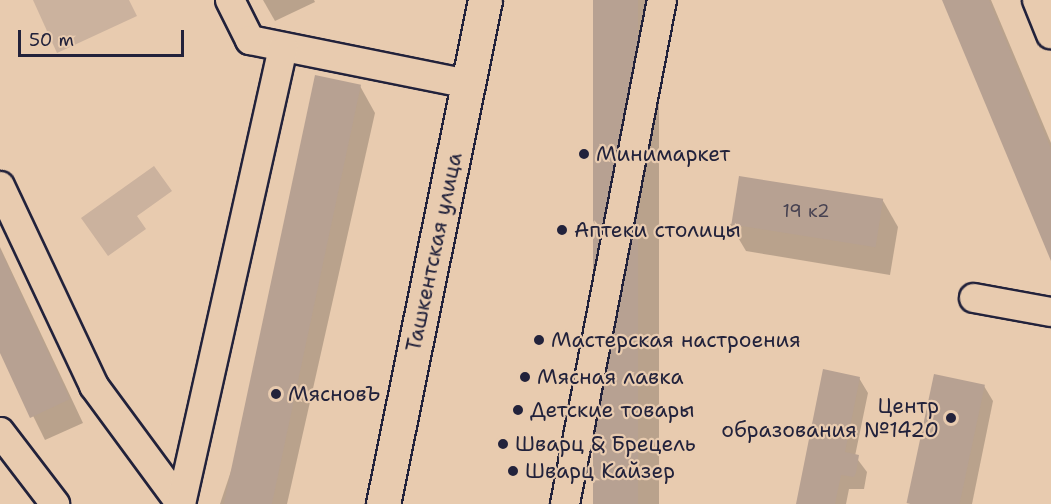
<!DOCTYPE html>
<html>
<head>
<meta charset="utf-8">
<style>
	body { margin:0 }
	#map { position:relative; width:1051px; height:504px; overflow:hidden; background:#e8cbaf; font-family:"Shantell Sans",sans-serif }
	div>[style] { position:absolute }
	.green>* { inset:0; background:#cbb29e }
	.shadow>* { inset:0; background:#0003; transform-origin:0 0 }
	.building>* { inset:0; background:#b7a192; transform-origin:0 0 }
	.roads { filter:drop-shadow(2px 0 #22223b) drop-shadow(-2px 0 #22223b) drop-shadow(0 2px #22223b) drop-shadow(0 -2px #22223b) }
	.minor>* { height:28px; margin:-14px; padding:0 14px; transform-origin:14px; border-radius:14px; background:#e8cbaf }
	.major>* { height:33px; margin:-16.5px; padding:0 16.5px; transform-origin:16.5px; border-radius:16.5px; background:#e8cbaf }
	.dots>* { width:16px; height:16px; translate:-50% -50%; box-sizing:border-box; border:3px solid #e8cbaf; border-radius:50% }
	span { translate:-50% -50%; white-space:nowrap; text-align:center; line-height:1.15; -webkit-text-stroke:4.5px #e8cbaf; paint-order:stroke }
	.number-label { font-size:18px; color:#474251 }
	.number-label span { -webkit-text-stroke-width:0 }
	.poi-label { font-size:21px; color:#22223b }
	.left { translate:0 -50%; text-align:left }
	.right { translate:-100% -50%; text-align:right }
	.street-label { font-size:21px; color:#22223b }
	.scale { position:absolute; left:18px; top:30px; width:166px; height:27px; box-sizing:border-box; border:3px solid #22223b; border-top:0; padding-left:8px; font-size:18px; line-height:21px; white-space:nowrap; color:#22223b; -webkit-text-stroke:4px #e8cbaf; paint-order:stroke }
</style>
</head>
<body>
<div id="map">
	<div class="green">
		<i style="clip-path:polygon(33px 0,129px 0,137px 16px,57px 53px)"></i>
		<i style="clip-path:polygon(154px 166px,172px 191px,137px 216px,146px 229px,108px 256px,81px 218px)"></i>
	</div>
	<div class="shadow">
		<i style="clip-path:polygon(263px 0,314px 0,315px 2px,275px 21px)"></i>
		<i style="left:594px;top:0;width:65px;height:516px"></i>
		<i style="clip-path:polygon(944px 0,991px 0,1051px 143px,1051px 259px)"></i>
		<i style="clip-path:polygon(360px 86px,375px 113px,287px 504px,220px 504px)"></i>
		<i style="clip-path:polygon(882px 199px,898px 227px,890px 275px,746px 251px,730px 224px)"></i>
		<i style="clip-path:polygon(0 247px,83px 423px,45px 440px,0 349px)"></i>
		<i style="clip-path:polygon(859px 378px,868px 393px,855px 456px,867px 472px,864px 489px,849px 489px,846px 504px,797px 504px)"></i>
		<i style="clip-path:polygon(984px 386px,993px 401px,972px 504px,910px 504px)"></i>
	</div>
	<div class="building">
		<i style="left:593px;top:0;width:45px;height:516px"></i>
		<i style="clip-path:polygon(942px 0,989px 0,1051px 149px,1051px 261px)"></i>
		<i style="left:315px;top:75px;width:47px;height:440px;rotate:12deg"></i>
		<i style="left:739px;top:176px;width:146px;height:49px;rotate:9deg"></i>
		<i style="clip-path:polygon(0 249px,70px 399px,30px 418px,0 353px)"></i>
		<i style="clip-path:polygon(823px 369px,860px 377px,845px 452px,859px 455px,856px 473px,854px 477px,841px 475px,835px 504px,796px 504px)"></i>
		<i style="left:934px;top:374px;width:52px;height:132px;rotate:12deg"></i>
	</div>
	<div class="roads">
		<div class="minor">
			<i style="left:230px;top:0;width:45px;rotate:63.4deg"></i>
			<i style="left:250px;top:40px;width:222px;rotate:11.4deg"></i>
			<i style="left:1037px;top:0;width:37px;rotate:68deg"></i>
			<i style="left:0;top:186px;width:221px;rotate:64.8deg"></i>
			<i style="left:94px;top:386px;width:147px;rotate:53.6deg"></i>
			<i style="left:974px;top:298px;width:78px;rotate:10.3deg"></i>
			<i style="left:0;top:432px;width:91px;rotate:52.6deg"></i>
			<i style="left:181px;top:504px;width:468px;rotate:-77.4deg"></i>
			<i style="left:565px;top:504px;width:513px;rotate:-79.11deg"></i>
		</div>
		<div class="major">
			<i style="left:383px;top:504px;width:514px;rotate:-78.56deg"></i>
		</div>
	</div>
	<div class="dots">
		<i style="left:584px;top:154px;background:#22223b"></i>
		<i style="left:562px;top:230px;background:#22223b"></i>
		<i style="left:539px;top:340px;background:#22223b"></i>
		<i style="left:525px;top:377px;background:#22223b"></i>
		<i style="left:276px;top:394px;background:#22223b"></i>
		<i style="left:518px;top:410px;background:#22223b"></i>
		<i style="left:951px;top:418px;background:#22223b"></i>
		<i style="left:503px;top:444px;background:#22223b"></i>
		<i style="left:513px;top:471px;background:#22223b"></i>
	</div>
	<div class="number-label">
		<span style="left:806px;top:211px">19 к2</span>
	</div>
	<div class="poi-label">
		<span class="left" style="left:596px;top:154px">Минимаркет</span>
		<span class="left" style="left:574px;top:230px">Аптеки столицы</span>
		<span class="left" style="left:551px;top:340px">Мастерская настроения</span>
		<span class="left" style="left:537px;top:377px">Мясная лавка</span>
		<span class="left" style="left:288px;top:394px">МясновЪ</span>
		<span class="right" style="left:939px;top:418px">Центр<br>образования №1420</span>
		<span class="left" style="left:530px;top:410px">Детские товары</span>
		<span class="left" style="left:515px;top:444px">Шварц &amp; Брецель</span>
		<span class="left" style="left:525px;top:471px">Шварц Кайзер</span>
	</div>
	<div class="street-label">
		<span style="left:434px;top:252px;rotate:-78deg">Ташкентская улица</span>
	</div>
	<div class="scale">50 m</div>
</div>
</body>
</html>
